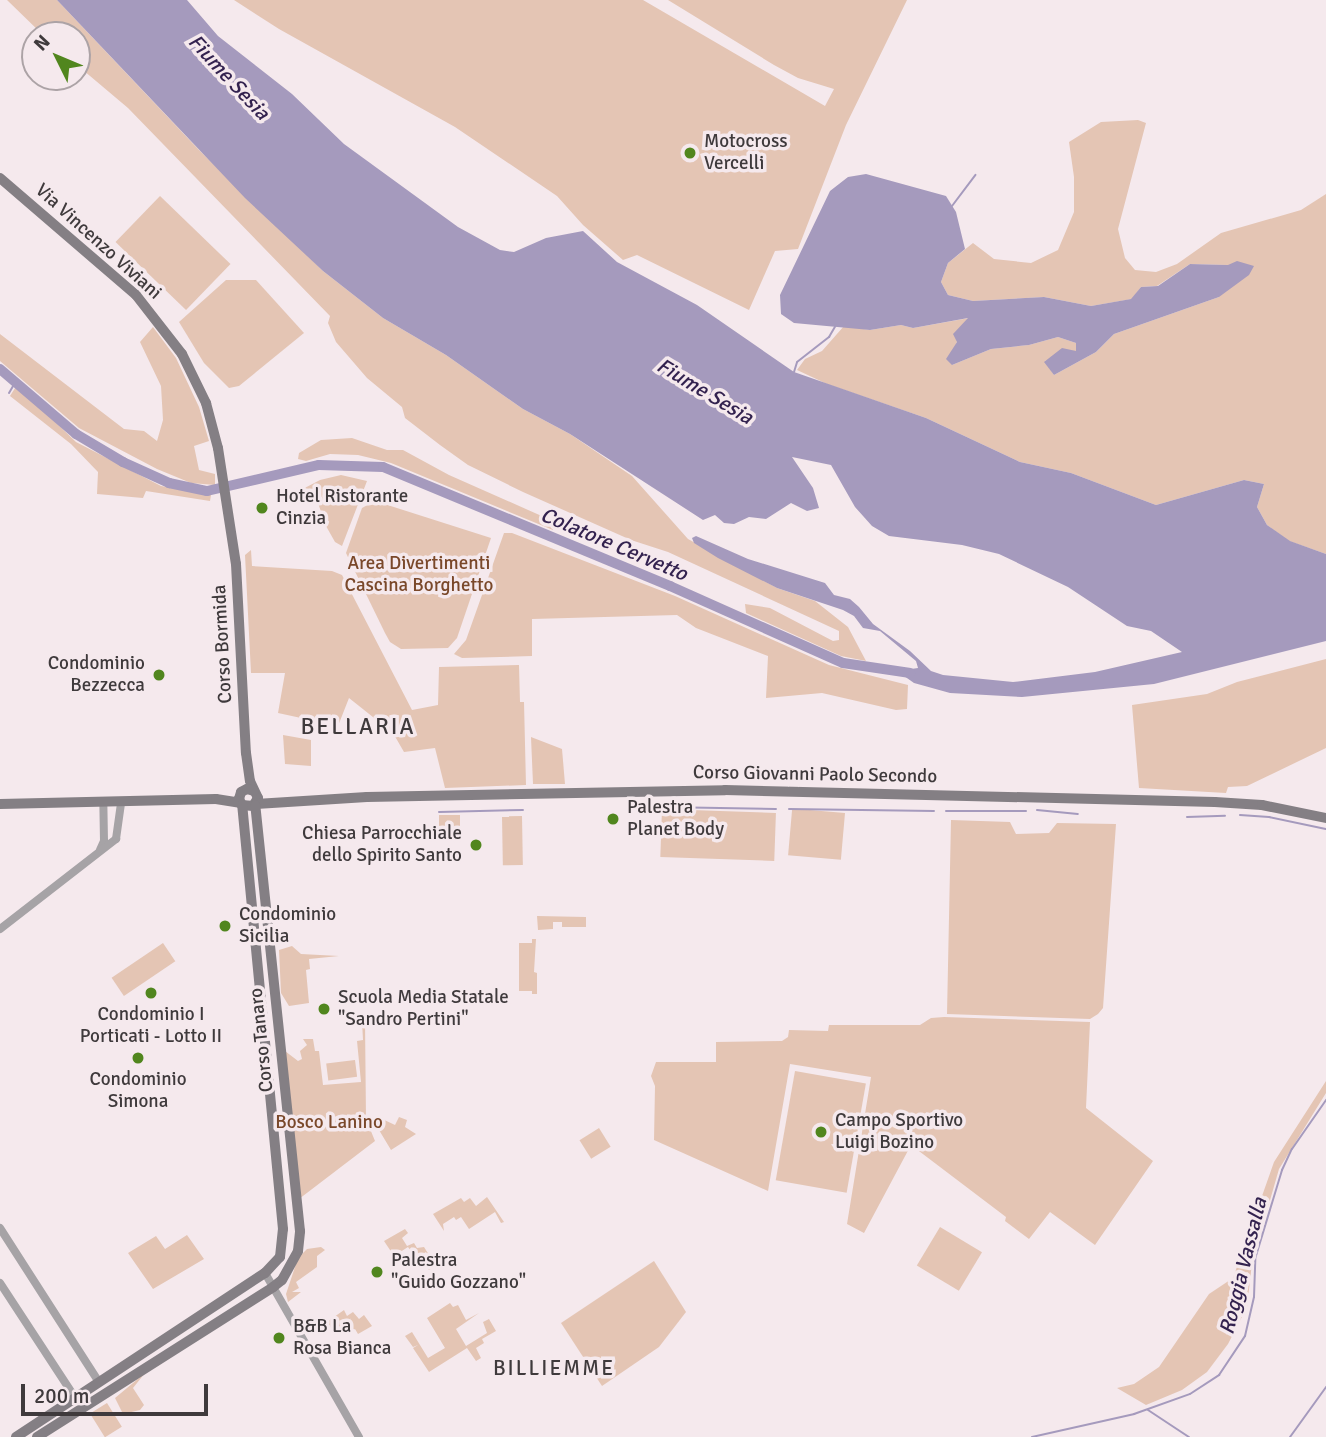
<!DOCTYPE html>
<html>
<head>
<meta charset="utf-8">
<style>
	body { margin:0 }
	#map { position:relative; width:1326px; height:1437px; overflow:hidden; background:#f5e9ed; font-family:Signika,sans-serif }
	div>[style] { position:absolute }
	.green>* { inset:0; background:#e4c5b4; transform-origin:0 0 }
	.water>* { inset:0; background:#a59abd }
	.stream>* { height:2px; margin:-1px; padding:0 1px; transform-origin:1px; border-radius:1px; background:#a59abd }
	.river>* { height:10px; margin:-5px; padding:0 5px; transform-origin:5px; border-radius:5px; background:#a59abd }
	.tertiary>* { height:8px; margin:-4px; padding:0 4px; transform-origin:4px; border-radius:4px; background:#a6a3a6 }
	.secondary>* { height:10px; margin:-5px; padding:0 5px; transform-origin:5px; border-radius:5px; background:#847f84 }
	.dots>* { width:19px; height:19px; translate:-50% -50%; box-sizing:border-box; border:4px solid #f5e9ed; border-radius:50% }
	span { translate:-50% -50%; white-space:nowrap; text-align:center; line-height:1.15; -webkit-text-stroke:7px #f5e9ed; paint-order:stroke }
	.poi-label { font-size:19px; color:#3f3a3c }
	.left { translate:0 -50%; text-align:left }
	.right { translate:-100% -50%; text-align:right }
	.street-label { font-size:19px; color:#3f3a3c }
	.park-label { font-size:19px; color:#7a482a }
	.water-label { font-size:21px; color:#33224f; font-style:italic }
	.neighbourhood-label { font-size:21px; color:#3f3a3c; letter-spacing:2px }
	.quarter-label { font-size:23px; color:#3f3a3c; letter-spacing:2px }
	.north { position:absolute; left:21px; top:21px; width:70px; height:70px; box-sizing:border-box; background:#f5e9ed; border:2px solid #aca3a6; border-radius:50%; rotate:313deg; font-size:19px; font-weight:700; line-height:28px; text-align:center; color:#3f3a3c }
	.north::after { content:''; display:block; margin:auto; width:24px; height:32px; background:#51861e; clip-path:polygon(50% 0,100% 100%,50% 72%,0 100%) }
	.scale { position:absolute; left:21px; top:1384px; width:187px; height:32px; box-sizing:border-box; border:4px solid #3f3a3c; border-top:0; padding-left:9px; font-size:21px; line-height:24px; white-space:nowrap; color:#3f3a3c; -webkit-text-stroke:5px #f5e9ed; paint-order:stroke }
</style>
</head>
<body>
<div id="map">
	<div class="green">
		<i style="clip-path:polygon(7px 0,57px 0,199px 150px,323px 271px,383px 318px,446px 355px,523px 409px,570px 434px,632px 476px,688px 539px,777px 588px,815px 601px,848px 627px,866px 661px,841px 656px,746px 613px,745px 604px,770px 608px,833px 641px,839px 640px,839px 631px,668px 552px,631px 540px,523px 492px,468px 465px,440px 445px,405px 418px,402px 407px,367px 378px,336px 342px,328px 323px,330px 316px,128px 108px,77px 65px,77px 35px,43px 35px)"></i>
		<i style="clip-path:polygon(234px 0,643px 0,825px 106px,834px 89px,798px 78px,774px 65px,668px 0,907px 0,846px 125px,798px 249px,775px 251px,749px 310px,637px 255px,623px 260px,583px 225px,557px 196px,455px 127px,279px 29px)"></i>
		<i style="clip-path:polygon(1138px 120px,1146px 123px,1118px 229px,1125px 258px,1135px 270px,1156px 272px,1177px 264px,1221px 233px,1301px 210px,1326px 194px,1326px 554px,1289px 541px,1267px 525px,1257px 507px,1264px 484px,1244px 480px,1156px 505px,1071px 473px,1020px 462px,926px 418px,827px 384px,797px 370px,805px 359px,822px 351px,844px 326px,870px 330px,901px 325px,913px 328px,969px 318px,957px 341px,952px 365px,991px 349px,1029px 345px,1058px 337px,1076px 343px,1077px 351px,1045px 361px,1054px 375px,1096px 352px,1114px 334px,1219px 297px,1228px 265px,1190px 264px,1157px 286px,1141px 287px,1132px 299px,1091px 306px,1044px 297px,973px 301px,948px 295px,941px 282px,948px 263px,973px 243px,994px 259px,1031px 263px,1058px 250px,1074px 212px,1074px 177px,1069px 142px,1101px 122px)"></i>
		<i style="left:160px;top:196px;width:98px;height:64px;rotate:44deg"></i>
		<i style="clip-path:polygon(226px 280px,256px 280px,304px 333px,239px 386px,229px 388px,204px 363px,179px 322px)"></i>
		<i style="clip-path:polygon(153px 327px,176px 358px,199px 407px,209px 441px,194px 446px,199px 470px,215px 474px,215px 485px,191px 483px,157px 469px,79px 428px,0 361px,0 334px,124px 429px,144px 431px,157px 441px,163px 420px,161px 386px,140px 342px)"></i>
		<i style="clip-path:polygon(17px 385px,76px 442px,161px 486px,211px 495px,210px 501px,146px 491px,143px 498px,97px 494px,98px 472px,71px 444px,10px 396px)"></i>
		<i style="clip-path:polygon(352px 438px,387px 450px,403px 450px,449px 475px,553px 521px,553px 530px,391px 463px,358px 455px,330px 454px,306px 461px,298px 459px,299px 453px,321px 440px)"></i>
		<i style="clip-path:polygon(341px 475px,367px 481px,342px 546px,335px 542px,326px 526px,318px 503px,297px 492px,320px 480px)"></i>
		<i style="clip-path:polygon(375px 501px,491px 538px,457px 638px,448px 648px,401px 649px,390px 642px,385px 633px,346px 553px,362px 508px)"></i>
		<i style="clip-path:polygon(504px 533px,512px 533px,675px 596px,829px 665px,908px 685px,907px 709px,896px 710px,822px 693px,766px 698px,768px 656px,696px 628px,677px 615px,532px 619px,532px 656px,462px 658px,454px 654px,466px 640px)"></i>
		<i style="clip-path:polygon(251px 550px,252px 566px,332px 571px,342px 575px,412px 710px,438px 705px,439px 667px,519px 665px,520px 702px,524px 702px,526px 785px,445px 788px,435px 748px,404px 752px,393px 733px,349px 698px,338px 726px,278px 713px,285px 673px,251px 673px,245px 555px)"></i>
		<i style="clip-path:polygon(1326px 659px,1326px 748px,1247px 786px,1228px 787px,1226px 793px,1139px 788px,1132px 705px,1207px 694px,1237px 682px)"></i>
		<i style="clip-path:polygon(283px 735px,311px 740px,311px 766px,285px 764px)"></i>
		<i style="clip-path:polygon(531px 737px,562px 749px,565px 784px,533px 784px)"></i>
		<i style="left:662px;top:809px;width:114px;height:48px;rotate:2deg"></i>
		<i style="left:845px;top:813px;width:47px;height:53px;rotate:95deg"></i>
		<i style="left:439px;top:815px;width:21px;height:26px"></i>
		<i style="left:522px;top:816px;width:49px;height:20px;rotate:89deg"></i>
		<i style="clip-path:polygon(951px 820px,1010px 822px,1016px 834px,1049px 833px,1057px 823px,1116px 824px,1103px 1008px,1098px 1014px,1090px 1019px,947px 1014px)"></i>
		<i style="clip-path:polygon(537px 916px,586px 917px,586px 927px,562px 927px,562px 922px,553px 922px,553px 929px,538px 930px)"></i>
		<i style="clip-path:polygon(532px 939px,536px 939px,534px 972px,537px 973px,537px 994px,532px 994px,532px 991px,519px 991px,519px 943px,532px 943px)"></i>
		<i style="left:163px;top:943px;width:22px;height:62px;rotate:56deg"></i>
		<i style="clip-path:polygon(292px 946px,301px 954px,339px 956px,309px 959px,310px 969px,306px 970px,309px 1003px,289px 1006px,281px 993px,279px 950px)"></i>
		<i style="clip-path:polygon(944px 1017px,1090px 1022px,1086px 1108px,1153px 1161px,1095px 1245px,1050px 1212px,1029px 1239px,1005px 1221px,1006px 1217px,911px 1145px,864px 1233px,847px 1224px,871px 1077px,790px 1064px,768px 1191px,654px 1140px,655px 1086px,651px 1076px,656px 1062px,716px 1062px,716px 1042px,782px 1041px,788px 1037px,789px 1030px,828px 1031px,829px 1025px,920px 1025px,931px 1018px)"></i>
		<i style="clip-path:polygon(365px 1020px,366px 1119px,375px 1141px,299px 1199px,285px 1051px,298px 1061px,302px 1059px,300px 1051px,307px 1045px,303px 1039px,313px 1039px,315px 1051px,319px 1051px,323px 1085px,361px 1082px,357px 1041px,363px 1040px,362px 1021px)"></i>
		<i style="left:355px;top:1060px;width:17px;height:29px;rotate:83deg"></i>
		<i style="left:795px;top:1071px;width:72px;height:111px;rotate:10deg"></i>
		<i style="clip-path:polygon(1326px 1081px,1326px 1093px,1279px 1169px,1252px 1263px,1247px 1307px,1228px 1344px,1207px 1372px,1182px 1390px,1146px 1405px,1117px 1388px,1134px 1384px,1159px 1367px,1209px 1294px,1233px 1278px,1274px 1162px)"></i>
		<i style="clip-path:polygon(378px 1117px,395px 1125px,399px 1117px,407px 1120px,405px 1127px,416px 1134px,391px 1150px,379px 1130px)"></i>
		<i style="left:599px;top:1128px;width:22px;height:23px;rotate:58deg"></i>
		<i style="clip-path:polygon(487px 1197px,504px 1222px,501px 1223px,495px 1212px,469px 1229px,461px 1217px,456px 1220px,454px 1217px,443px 1224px,444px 1231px,433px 1214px,461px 1198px,464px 1202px,470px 1198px,476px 1206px)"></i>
		<i style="left:940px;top:1227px;width:49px;height:45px;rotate:31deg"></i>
		<i style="clip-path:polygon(405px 1229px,408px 1233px,402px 1238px,407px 1246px,414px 1243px,417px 1248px,424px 1247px,436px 1266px,429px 1270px,426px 1266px,432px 1262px,426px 1252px,416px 1258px,408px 1247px,394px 1256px,384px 1241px)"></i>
		<i style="clip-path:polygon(187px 1235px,204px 1259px,153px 1289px,128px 1253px,156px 1236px,165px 1249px)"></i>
		<i style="clip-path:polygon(321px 1247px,325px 1250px,317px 1256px,317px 1267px,296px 1282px,299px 1288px,292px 1292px,301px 1292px,288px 1302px,286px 1294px,298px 1258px,307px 1249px)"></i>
		<i style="clip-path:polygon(654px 1261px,686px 1312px,659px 1347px,602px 1386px,561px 1323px)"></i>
		<i style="clip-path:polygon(450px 1303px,453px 1307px,458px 1305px,466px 1320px,479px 1313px,456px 1329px,466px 1346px,487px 1333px,483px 1322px,489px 1319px,496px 1331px,482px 1339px,484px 1343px,476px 1348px,481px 1358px,476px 1361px,467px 1348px,429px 1372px,413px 1348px,418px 1345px,413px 1347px,405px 1336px,412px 1332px,428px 1358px,445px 1348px,427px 1318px)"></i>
		<i style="clip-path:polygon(344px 1310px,347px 1316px,353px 1312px,359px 1319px,364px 1315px,372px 1326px,358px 1334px,355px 1329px,350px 1332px,345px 1323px,333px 1331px,327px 1322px)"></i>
		<i style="clip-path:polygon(145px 1373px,133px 1388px,144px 1405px,140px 1410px,123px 1414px,115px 1398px)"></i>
		<i style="left:107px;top:1403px;width:28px;height:20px;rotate:58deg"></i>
	</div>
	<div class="water">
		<i style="clip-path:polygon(57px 0,187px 0,218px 36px,292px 94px,344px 144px,458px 227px,500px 250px,514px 252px,546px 238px,583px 231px,617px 262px,697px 305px,794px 372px,926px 418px,1020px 462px,1071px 473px,1156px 505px,1244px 480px,1264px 484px,1257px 507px,1267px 525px,1290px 541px,1326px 554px,1326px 641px,1154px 684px,1022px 697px,950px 693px,914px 683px,897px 671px,918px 668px,916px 661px,880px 631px,863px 628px,854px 616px,843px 610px,777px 588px,718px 558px,694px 543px,692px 538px,696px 536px,748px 559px,825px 583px,834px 595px,850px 599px,859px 607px,873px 624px,910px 651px,931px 671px,943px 675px,1013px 682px,1095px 672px,1182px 652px,1151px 631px,1127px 626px,1068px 587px,999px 554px,962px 545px,889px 536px,872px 526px,855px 507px,831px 465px,792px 457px,813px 488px,819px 508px,807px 511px,791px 503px,766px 519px,749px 517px,734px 524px,724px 523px,715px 515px,703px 520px,570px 434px,523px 409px,446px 355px,383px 318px,323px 271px,245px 198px)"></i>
		<i style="clip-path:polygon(866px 174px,946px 196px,956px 212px,965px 249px,948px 263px,941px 282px,948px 295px,973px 301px,1044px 297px,1091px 306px,1131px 299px,1141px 287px,1158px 286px,1190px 264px,1228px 265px,1237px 261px,1254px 266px,1249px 275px,1219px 297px,1114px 334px,1096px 352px,1054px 375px,1044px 362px,1062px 348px,1076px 351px,1076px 343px,1058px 337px,1029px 345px,991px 349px,952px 365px,946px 359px,957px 342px,953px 334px,968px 318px,913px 328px,901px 325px,870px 330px,794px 323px,781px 314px,780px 295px,830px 191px,848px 177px)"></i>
	</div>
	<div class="stream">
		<i style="left:952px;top:206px;width:39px;rotate:-53deg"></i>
		<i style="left:794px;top:372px;width:10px;rotate:-73deg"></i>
		<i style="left:797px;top:362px;width:41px;rotate:-38deg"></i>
		<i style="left:829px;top:337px;width:14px;rotate:-60deg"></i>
		<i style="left:9px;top:393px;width:14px;rotate:-60deg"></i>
		<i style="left:661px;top:807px;width:115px;rotate:1deg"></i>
		<i style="left:789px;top:809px;width:145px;rotate:0.8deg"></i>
		<i style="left:1037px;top:810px;width:41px;rotate:5.6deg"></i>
		<i style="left:946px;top:811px;width:80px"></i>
		<i style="left:439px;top:812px;width:84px;rotate:-1.4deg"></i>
		<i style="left:1240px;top:815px;width:29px;rotate:4deg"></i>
		<i style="left:1269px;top:817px;width:58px;rotate:11.9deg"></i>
		<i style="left:1187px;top:817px;width:38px;rotate:-2deg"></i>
		<i style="left:1148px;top:1410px;width:49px;rotate:33.4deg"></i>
		<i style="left:1032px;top:1437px;width:105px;rotate:-12.7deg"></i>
		<i style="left:1134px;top:1414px;width:59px;rotate:-19.7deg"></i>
		<i style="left:1190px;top:1394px;width:35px;rotate:-33deg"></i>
		<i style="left:1219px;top:1375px;width:47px;rotate:-56.3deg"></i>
		<i style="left:1245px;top:1336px;width:40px;rotate:-77deg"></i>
		<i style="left:1254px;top:1297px;width:38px;rotate:-88deg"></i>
		<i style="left:1255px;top:1259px;width:93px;rotate:-73.1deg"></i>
		<i style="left:1282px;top:1170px;width:23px;rotate:-65deg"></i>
		<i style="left:1292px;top:1149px;width:60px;rotate:-55.2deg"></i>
		<i style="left:1290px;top:1437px;width:62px;rotate:-54.2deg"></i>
	</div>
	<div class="river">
		<i style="left:0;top:369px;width:100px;rotate:40.5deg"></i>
		<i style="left:76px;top:434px;width:55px;rotate:30.8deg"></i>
		<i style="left:123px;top:462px;width:51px;rotate:24.5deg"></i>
		<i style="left:169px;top:483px;width:39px;rotate:12deg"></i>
		<i style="left:207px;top:491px;width:115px;rotate:-13.1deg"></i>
		<i style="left:319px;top:465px;width:64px;rotate:1.8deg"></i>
		<i style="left:383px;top:467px;width:311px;rotate:22.5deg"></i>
		<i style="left:670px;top:586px;width:189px;rotate:24deg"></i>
		<i style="left:843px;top:663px;width:68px;rotate:8.5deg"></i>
	</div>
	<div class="tertiary">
		<i style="left:100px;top:850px;width:10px;rotate:-66deg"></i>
		<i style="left:104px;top:841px;width:39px;rotate:-91deg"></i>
		<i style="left:0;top:929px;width:147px;rotate:-37.8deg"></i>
		<i style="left:116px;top:839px;width:37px;rotate:-82deg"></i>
		<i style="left:0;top:1228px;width:183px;rotate:57.3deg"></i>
		<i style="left:265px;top:1273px;width:189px;rotate:60.2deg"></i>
		<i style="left:0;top:1283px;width:139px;rotate:56.8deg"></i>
	</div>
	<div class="secondary">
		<i style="left:0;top:178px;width:179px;rotate:40.7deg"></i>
		<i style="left:136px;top:295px;width:75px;rotate:52.1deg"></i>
		<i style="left:182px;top:354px;width:55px;rotate:63.9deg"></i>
		<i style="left:206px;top:403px;width:47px;rotate:75.1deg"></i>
		<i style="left:218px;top:448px;width:117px;rotate:81.2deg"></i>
		<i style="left:236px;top:564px;width:189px;rotate:87deg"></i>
		<i style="left:246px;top:753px;width:28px;rotate:82deg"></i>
		<i style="left:250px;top:781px;width:19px;rotate:65deg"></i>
		<i style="left:258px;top:798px;width:9px;rotate:122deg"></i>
		<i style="left:253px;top:806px;width:11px;rotate:-175deg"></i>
		<i style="left:242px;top:805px;width:7px;rotate:-117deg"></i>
		<i style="left:239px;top:799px;width:7px;rotate:-74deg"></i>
		<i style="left:241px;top:792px;width:7px;rotate:-27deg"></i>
		<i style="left:247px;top:789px;width:7px;rotate:16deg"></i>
		<i style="left:0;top:804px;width:216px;rotate:-1.3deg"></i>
		<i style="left:216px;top:799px;width:24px;rotate:9deg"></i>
		<i style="left:256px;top:804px;width:111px;rotate:-3.6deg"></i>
		<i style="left:367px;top:797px;width:358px;rotate:-1.1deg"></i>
		<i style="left:725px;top:790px;width:490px;rotate:1.4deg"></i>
		<i style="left:1215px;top:802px;width:47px;rotate:3.7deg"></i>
		<i style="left:1262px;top:805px;width:65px;rotate:11.5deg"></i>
		<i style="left:16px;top:1437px;width:298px;rotate:-33.4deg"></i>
		<i style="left:265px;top:1273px;width:22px;rotate:-47deg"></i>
		<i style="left:280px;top:1257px;width:28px;rotate:-84deg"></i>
		<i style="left:283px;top:1229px;width:426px;rotate:-95.5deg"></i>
		<i style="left:37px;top:1437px;width:280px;rotate:-32.4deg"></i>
		<i style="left:273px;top:1287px;width:11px;rotate:-38deg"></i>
		<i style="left:282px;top:1280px;width:33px;rotate:-61deg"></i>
		<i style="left:298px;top:1251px;width:20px;rotate:-84deg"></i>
		<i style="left:300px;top:1231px;width:428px;rotate:-96deg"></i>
	</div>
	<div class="dots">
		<i style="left:690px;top:153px;background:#51861e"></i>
		<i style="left:262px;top:508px;background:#51861e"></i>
		<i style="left:159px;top:675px;background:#51861e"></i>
		<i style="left:613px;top:819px;background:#51861e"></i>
		<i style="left:476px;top:845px;background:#51861e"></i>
		<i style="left:225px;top:926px;background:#51861e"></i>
		<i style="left:151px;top:993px;background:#51861e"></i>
		<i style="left:324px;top:1009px;background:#51861e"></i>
		<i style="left:138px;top:1058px;background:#51861e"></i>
		<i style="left:821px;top:1132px;background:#51861e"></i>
		<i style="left:377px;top:1272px;background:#51861e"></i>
		<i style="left:279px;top:1338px;background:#51861e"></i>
	</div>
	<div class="poi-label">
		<span class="left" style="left:704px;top:153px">Motocross<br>Vercelli</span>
		<span class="left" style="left:276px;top:508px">Hotel Ristorante<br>Cinzia</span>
		<span class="right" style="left:145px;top:675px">Condominio<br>Bezzecca</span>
		<span class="left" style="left:627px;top:819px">Palestra<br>Planet Body</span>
		<span class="right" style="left:462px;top:845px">Chiesa Parrocchiale<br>dello Spirito Santo</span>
		<span class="left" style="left:239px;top:926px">Condominio<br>Sicilia</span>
		<span class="left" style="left:338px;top:1009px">Scuola Media Statale<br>"Sandro Pertini"</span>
		<span style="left:151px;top:1026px">Condominio I<br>Porticati - Lotto II</span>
		<span style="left:138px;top:1091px">Condominio<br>Simona</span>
		<span class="left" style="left:835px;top:1132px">Campo Sportivo<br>Luigi Bozino</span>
		<span class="left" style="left:391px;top:1272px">Palestra<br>"Guido Gozzano"</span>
		<span class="left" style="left:293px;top:1338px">B&amp;B La<br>Rosa Bianca</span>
	</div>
	<div class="street-label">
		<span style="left:98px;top:242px;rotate:42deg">Via Vincenzo Viviani</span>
		<span style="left:223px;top:644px;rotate:-93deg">Corso Bormida</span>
		<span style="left:815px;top:775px;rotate:1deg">Corso Giovanni Paolo Secondo</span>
		<span style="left:262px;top:1040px;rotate:-96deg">Corso Tanaro</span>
	</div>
	<div class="park-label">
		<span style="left:419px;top:575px">Area Divertimenti<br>Cascina Borghetto</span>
		<span style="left:329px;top:1123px">Bosco Lanino</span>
	</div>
	<div class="water-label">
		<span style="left:229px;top:77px;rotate:47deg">Fiume Sesia</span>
		<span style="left:705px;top:391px;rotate:31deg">Fiume Sesia</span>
		<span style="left:614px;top:544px;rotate:23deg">Colatore Cervetto</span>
		<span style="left:1243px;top:1266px;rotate:-76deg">Roggia Vassalla</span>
	</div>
	<div class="neighbourhood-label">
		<span style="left:554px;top:1368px">BILLIEMME</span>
	</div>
	<div class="quarter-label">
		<span style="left:358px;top:727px">BELLARIA</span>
	</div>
	<div class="north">N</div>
	<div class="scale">200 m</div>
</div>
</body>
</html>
